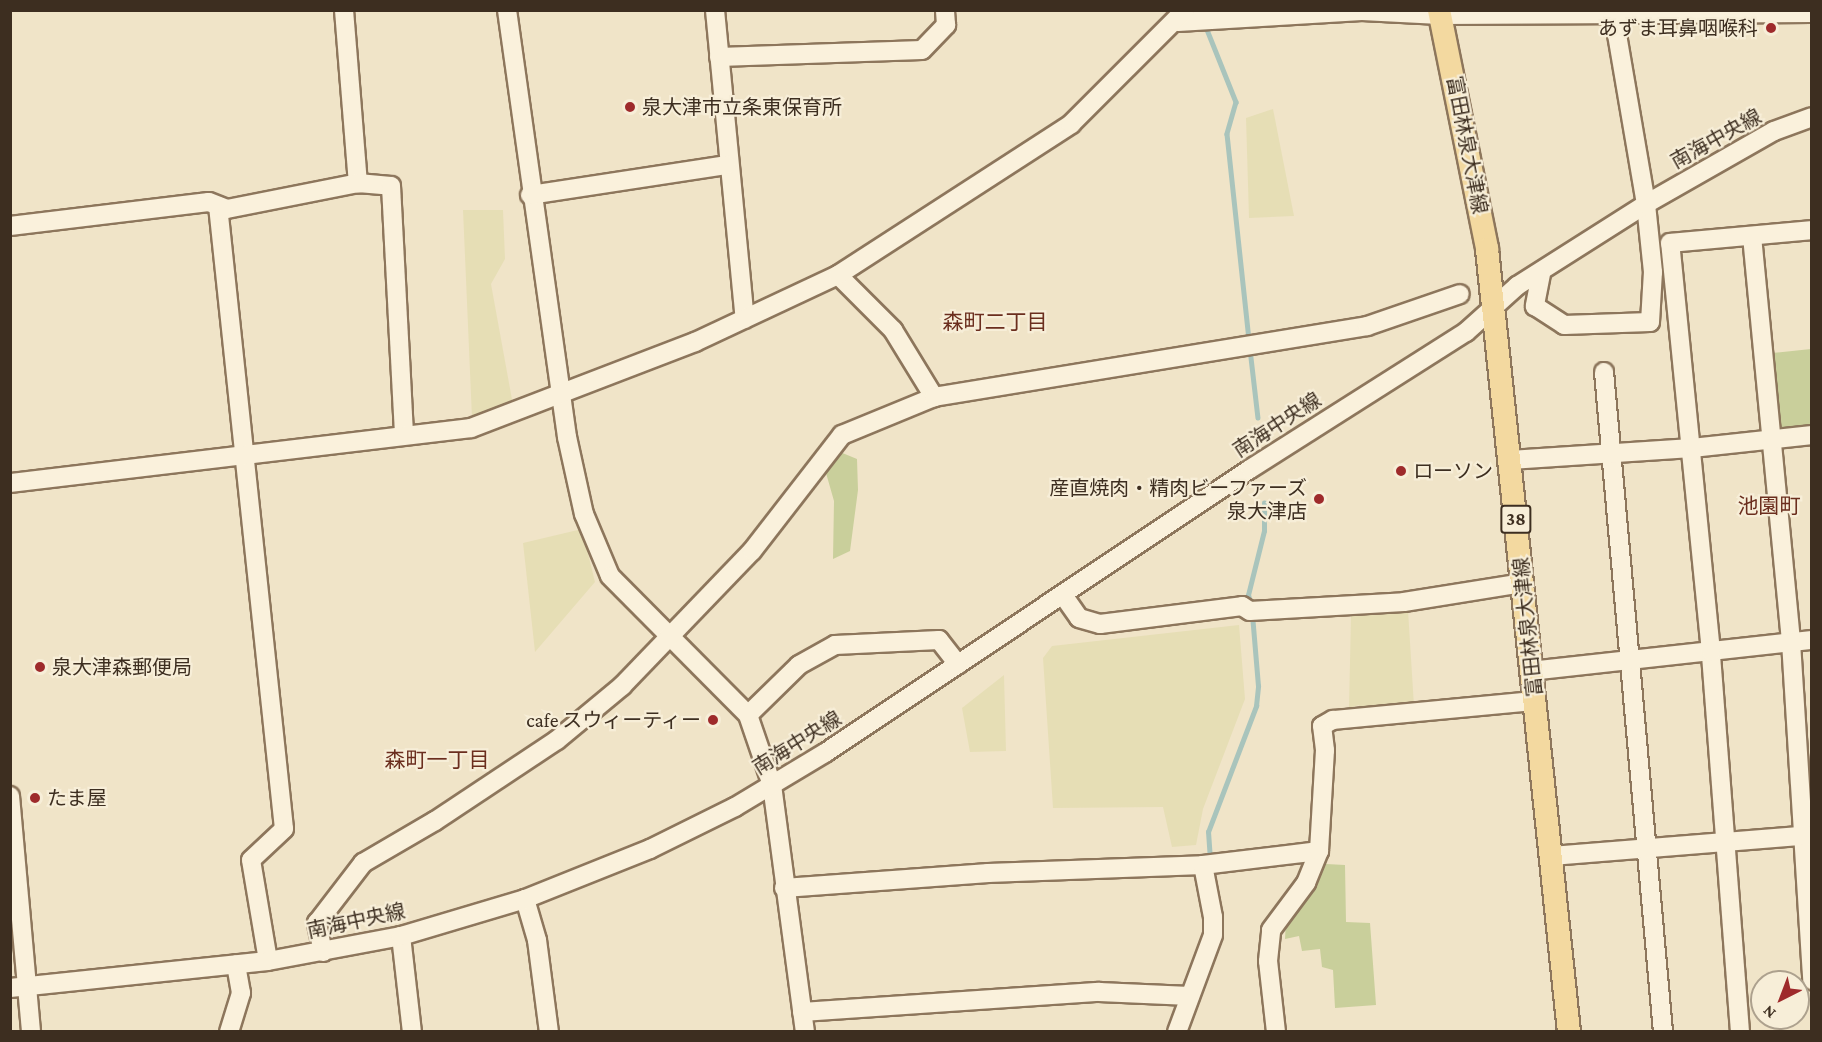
<!DOCTYPE html>
<html>
<head>
<meta charset="utf-8">
<style>
	body { margin:0 }
	#map { position:relative; width:1822px; height:1042px; overflow:hidden; background:#f0e4c8; font-family:"Crimson Pro","Noto Sans JP",serif }
	div>[style] { position:absolute }
	.farmland>* { inset:0; background:#e6deb5 }
	.green>* { inset:0; background:#c9cf9b }
	.stream>* { height:4.5px; margin:-2.25px; padding:0 2.25px; transform-origin:2.25px; border-radius:2.25px; background:#a9c4bc }
	.roads { filter:drop-shadow(2px 0 #8d765c) drop-shadow(-2px 0 #8d765c) drop-shadow(0 2px #8d765c) drop-shadow(0 -2px #8d765c) }
	.minor>* { height:18px; margin:-9px; padding:0 9px; transform-origin:9px; border-radius:9px; background:#faf1dc }
	.major>* { height:22px; margin:-11px; padding:0 11px; transform-origin:11px; border-radius:11px; background:#f3d9a0 }
	.dots>* { width:16px; height:16px; translate:-50% -50%; box-sizing:border-box; border:3px solid #f7eed8; border-radius:50% }
	span { translate:-50% -50%; white-space:nowrap; text-align:center; line-height:1.15; -webkit-text-stroke:4.5px #f7eed8; paint-order:stroke }
	.shield-label span { padding:2px 4px; background:#f7eed8; border:2px solid; border-radius:4px; -webkit-text-stroke-width:0 }
	.shield-label { font-size:18px; color:#3d2e20; font-weight:700 }
	.poi-label { font-size:20px; color:#3d2e20 }
	.right { translate:-100% -50%; text-align:right }
	.left { translate:0 -50%; text-align:left }
	.street-label { font-size:20px; color:#3d2e20 }
	.neighbourhood-label { font-size:21px; color:#6b2e1e }
	.frame { position:absolute; inset:0; border:12px solid #3d2e20; pointer-events:none }
	.north { position:absolute; left:1750px; top:970px; width:60px; height:60px; box-sizing:border-box; background:#f7eed8; border:2px solid #ada18e; border-radius:50%; rotate:222deg; font-size:16px; font-weight:700; line-height:24px; text-align:center; color:#3d2e20 }
	.north::after { content:''; display:block; margin:auto; width:21px; height:27px; background:#9e2a2b; clip-path:polygon(50% 0,100% 100%,50% 72%,0 100%) }
</style>
</head>
<body>
<div id="map">
	<div class="farmland">
		<i style="clip-path:polygon(1273px 109px,1294px 216px,1249px 218px,1246px 118px)"></i>
		<i style="clip-path:polygon(463px 210px,503px 210px,505px 259px,491px 284px,513px 405px,472px 418px)"></i>
		<i style="clip-path:polygon(582px 529px,595px 582px,535px 652px,523px 543px)"></i>
		<i style="clip-path:polygon(1408px 610px,1414px 706px,1361px 713px,1359px 705px,1349px 708px,1351px 616px)"></i>
		<i style="clip-path:polygon(1239px 625px,1245px 699px,1203px 809px,1196px 845px,1172px 847px,1163px 807px,1053px 808px,1043px 658px,1052px 646px)"></i>
		<i style="clip-path:polygon(1004px 675px,1006px 751px,970px 752px,962px 708px)"></i>
	</div>
	<div class="green">
		<i style="clip-path:polygon(1811px 349px,1811px 428px,1786px 430px,1781px 428px,1772px 353px)"></i>
		<i style="clip-path:polygon(840px 452px,857px 459px,858px 490px,850px 551px,833px 559px,834px 501px,824px 466px)"></i>
		<i style="clip-path:polygon(1326px 864px,1345px 865px,1346px 922px,1370px 923px,1376px 1005px,1335px 1008px,1333px 970px,1322px 967px,1320px 949px,1302px 951px,1299px 936px,1285px 939px,1286px 920px)"></i>
	</div>
	<div class="stream">
		<i style="left:1206px;top:27px;width:81px;rotate:68.2deg"></i>
		<i style="left:1236px;top:102px;width:33px;rotate:106deg"></i>
		<i style="left:1227px;top:134px;width:207px;rotate:83.9deg"></i>
		<i style="left:1250px;top:349px;width:69px;rotate:83.4deg"></i>
		<i style="left:1251px;top:606px;width:11px;rotate:-105deg"></i>
		<i style="left:1248px;top:595px;width:66px;rotate:-76deg"></i>
		<i style="left:1264px;top:531px;width:28px;rotate:-90deg"></i>
		<i style="left:1210px;top:860px;width:28px;rotate:-94deg"></i>
		<i style="left:1208px;top:832px;width:135px;rotate:-69.1deg"></i>
		<i style="left:1256px;top:706px;width:20px;rotate:-84deg"></i>
		<i style="left:1258px;top:686px;width:72px;rotate:-94.8deg"></i>
	</div>
	<div class="roads">
		<div class="minor">
			<i style="left:344px;top:10px;width:174px;rotate:85.4deg"></i>
			<i style="left:507px;top:10px;width:431px;rotate:82deg"></i>
			<i style="left:567px;top:437px;width:79px;rotate:77.6deg"></i>
			<i style="left:584px;top:514px;width:67px;rotate:67.2deg"></i>
			<i style="left:610px;top:576px;width:196px;rotate:45.2deg"></i>
			<i style="left:748px;top:715px;width:74px;rotate:71.1deg"></i>
			<i style="left:772px;top:785px;width:249px;rotate:82.4deg"></i>
			<i style="left:715px;top:10px;width:310px;rotate:84.5deg"></i>
			<i style="left:1178px;top:22px;width:184px;rotate:-3.4deg"></i>
			<i style="left:1362px;top:11px;width:78px;rotate:2.9deg"></i>
			<i style="left:1440px;top:15px;width:372px;rotate:-0.3deg"></i>
			<i style="left:719px;top:57px;width:203px;rotate:-2deg"></i>
			<i style="left:922px;top:50px;width:35px;rotate:-46deg"></i>
			<i style="left:946px;top:25px;width:15px;rotate:-94deg"></i>
			<i style="left:530px;top:195px;width:199px;rotate:-8.7deg"></i>
			<i style="left:218px;top:206px;width:626px;rotate:83.95deg"></i>
			<i style="left:284px;top:829px;width:45px;rotate:136.8deg"></i>
			<i style="left:251px;top:860px;width:102px;rotate:80.4deg"></i>
			<i style="left:10px;top:226px;width:200px;rotate:-6.9deg"></i>
			<i style="left:209px;top:202px;width:19px;rotate:21deg"></i>
			<i style="left:227px;top:209px;width:134px;rotate:-11.2deg"></i>
			<i style="left:358px;top:183px;width:33px;rotate:5deg"></i>
			<i style="left:391px;top:186px;width:248px;rotate:87deg"></i>
			<i style="left:1752px;top:236px;width:408px;rotate:84.5deg"></i>
			<i style="left:1791px;top:642px;width:339px;rotate:86.4deg"></i>
			<i style="left:1541px;top:274px;width:33px;rotate:101deg"></i>
			<i style="left:1535px;top:306px;width:35px;rotate:33deg"></i>
			<i style="left:1564px;top:325px;width:86px;rotate:-2deg"></i>
			<i style="left:1650px;top:322px;width:50px;rotate:-86.6deg"></i>
			<i style="left:1653px;top:272px;width:68px;rotate:-95.9deg"></i>
			<i style="left:1646px;top:204px;width:197px;rotate:-99.7deg"></i>
			<i style="left:838px;top:275px;width:78px;rotate:45deg"></i>
			<i style="left:893px;top:330px;width:79px;rotate:58.5deg"></i>
			<i style="left:1604px;top:372px;width:663px;rotate:84.89deg"></i>
			<i style="left:1510px;top:460px;width:182px;rotate:-3.8deg"></i>
			<i style="left:1692px;top:448px;width:121px;rotate:-6.2deg"></i>
			<i style="left:10px;top:483px;width:464px;rotate:-6.8deg"></i>
			<i style="left:471px;top:428px;width:240px;rotate:-21deg"></i>
			<i style="left:695px;top:342px;width:158px;rotate:-25.1deg"></i>
			<i style="left:838px;top:275px;width:278px;rotate:-32.9deg"></i>
			<i style="left:1071px;top:124px;width:161px;rotate:-45deg"></i>
			<i style="left:1063px;top:595px;width:28px;rotate:55deg"></i>
			<i style="left:1079px;top:618px;width:22px;rotate:16deg"></i>
			<i style="left:1100px;top:624px;width:143px;rotate:-7.2deg"></i>
			<i style="left:1242px;top:606px;width:9px;rotate:32deg"></i>
			<i style="left:1250px;top:611px;width:154px;rotate:-3.3deg"></i>
			<i style="left:1404px;top:602px;width:121px;rotate:-9.1deg"></i>
			<i style="left:1530px;top:671px;width:284px;rotate:-6.3deg"></i>
			<i style="left:748px;top:715px;width:71px;rotate:-44.4deg"></i>
			<i style="left:799px;top:665px;width:41px;rotate:-29.1deg"></i>
			<i style="left:835px;top:645px;width:104px;rotate:-2.8deg"></i>
			<i style="left:939px;top:640px;width:31px;rotate:52deg"></i>
			<i style="left:10px;top:796px;width:237px;rotate:84.9deg"></i>
			<i style="left:1551px;top:856px;width:262px;rotate:-4.6deg"></i>
			<i style="left:784px;top:888px;width:205px;rotate:-4.2deg"></i>
			<i style="left:988px;top:873px;width:215px;rotate:-2.1deg"></i>
			<i style="left:1203px;top:865px;width:117px;rotate:-6.9deg"></i>
			<i style="left:525px;top:899px;width:43px;rotate:73.7deg"></i>
			<i style="left:537px;top:940px;width:93px;rotate:82.6deg"></i>
			<i style="left:401px;top:936px;width:97px;rotate:83.5deg"></i>
			<i style="left:323px;top:952px;width:30px;rotate:-102deg"></i>
			<i style="left:317px;top:923px;width:76px;rotate:-52.5deg"></i>
			<i style="left:363px;top:863px;width:83px;rotate:-30.3deg"></i>
			<i style="left:435px;top:821px;width:146px;rotate:-33.6deg"></i>
			<i style="left:557px;top:740px;width:85px;rotate:-39.7deg"></i>
			<i style="left:622px;top:686px;width:187px;rotate:-46.1deg"></i>
			<i style="left:752px;top:551px;width:147px;rotate:-52.2deg"></i>
			<i style="left:842px;top:435px;width:100px;rotate:-22.4deg"></i>
			<i style="left:934px;top:397px;width:439px;rotate:-9.3deg"></i>
			<i style="left:1367px;top:326px;width:98px;rotate:-19deg"></i>
			<i style="left:10px;top:988px;width:259px;rotate:-6deg"></i>
			<i style="left:268px;top:961px;width:135px;rotate:-10.6deg"></i>
			<i style="left:401px;top:936px;width:129px;rotate:-16.6deg"></i>
			<i style="left:525px;top:899px;width:135px;rotate:-21.8deg"></i>
			<i style="left:650px;top:849px;width:95px;rotate:-26.3deg"></i>
			<i style="left:735px;top:807px;width:105px;rotate:-31deg"></i>
			<i style="left:825px;top:753px;width:511px;rotate:-33.75deg"></i>
			<i style="left:1250px;top:469px;width:256px;rotate:-32.4deg"></i>
			<i style="left:1466px;top:332px;width:69px;rotate:-42deg"></i>
			<i style="left:1517px;top:286px;width:153px;rotate:-32.4deg"></i>
			<i style="left:1646px;top:204px;width:147px;rotate:-29.7deg"></i>
			<i style="left:1774px;top:131px;width:40px;rotate:-20.2deg"></i>
			<i style="left:802px;top:1012px;width:298px;rotate:-3.9deg"></i>
			<i style="left:1099px;top:992px;width:91px;rotate:2.5deg"></i>
			<i style="left:229px;top:1032px;width:41px;rotate:-72.9deg"></i>
			<i style="left:241px;top:993px;width:29px;rotate:-100deg"></i>
			<i style="left:1177px;top:1032px;width:103px;rotate:-69.6deg"></i>
			<i style="left:1213px;top:935px;width:18px;rotate:-90deg"></i>
			<i style="left:1213px;top:917px;width:53px;rotate:-100.9deg"></i>
			<i style="left:1276px;top:1032px;width:71px;rotate:-96.4deg"></i>
			<i style="left:1268px;top:961px;width:31px;rotate:-84deg"></i>
			<i style="left:1271px;top:930px;width:59px;rotate:-53.3deg"></i>
			<i style="left:1306px;top:883px;width:35px;rotate:-68deg"></i>
			<i style="left:1319px;top:851px;width:101px;rotate:-86.6deg"></i>
			<i style="left:1325px;top:750px;width:24px;rotate:-97deg"></i>
			<i style="left:1322px;top:726px;width:13px;rotate:-29deg"></i>
			<i style="left:1333px;top:720px;width:203px;rotate:-5.4deg"></i>
			<i style="left:1740px;top:1032px;width:381px;rotate:-94.4deg"></i>
			<i style="left:1711px;top:652px;width:411px;rotate:-95.7deg"></i>
			<i style="left:1670px;top:243px;width:143px;rotate:-5.2deg"></i>
		</div>
		<div class="major">
			<i style="left:1439px;top:10px;width:244px;rotate:78.6deg"></i>
			<i style="left:1487px;top:249px;width:787px;rotate:84.02deg"></i>
		</div>
	</div>
	<div class="dots">
		<i style="left:1771px;top:28px;background:#9e2a2b"></i>
		<i style="left:630px;top:107px;background:#9e2a2b"></i>
		<i style="left:1401px;top:471px;background:#9e2a2b"></i>
		<i style="left:1319px;top:499px;background:#9e2a2b"></i>
		<i style="left:40px;top:667px;background:#9e2a2b"></i>
		<i style="left:713px;top:720px;background:#9e2a2b"></i>
		<i style="left:35px;top:798px;background:#9e2a2b"></i>
	</div>
	<div class="shield-label">
		<span style="left:1516px;top:519px">38</span>
	</div>
	<div class="poi-label">
		<span class="right" style="left:1758px;top:28px">あずま耳鼻咽喉科</span>
		<span class="left" style="left:642px;top:107px">泉大津市立条東保育所</span>
		<span class="left" style="left:1413px;top:471px">ローソン</span>
		<span class="right" style="left:1307px;top:500px">産直焼肉・精肉ビーファーズ<br>泉大津店</span>
		<span class="left" style="left:52px;top:667px">泉大津森郵便局</span>
		<span class="right" style="left:701px;top:720px">cafe スウィーティー</span>
		<span class="left" style="left:47px;top:798px">たま屋</span>
	</div>
	<div class="street-label">
		<span style="left:1716px;top:139px;rotate:-29deg">南海中央線</span>
		<span style="left:1467px;top:145px;rotate:79deg">富田林泉大津線</span>
		<span style="left:1277px;top:425px;rotate:-33deg">南海中央線</span>
		<span style="left:1528px;top:627px;rotate:-96deg">富田林泉大津線</span>
		<span style="left:797px;top:743px;rotate:-32deg">南海中央線</span>
		<span style="left:356px;top:921px;rotate:-12deg">南海中央線</span>
	</div>
	<div class="neighbourhood-label">
		<span style="left:995px;top:322px">森町二丁目</span>
		<span style="left:1769px;top:506px">池園町</span>
		<span style="left:437px;top:760px">森町一丁目</span>
	</div>
	<div class="frame"></div>
	<div class="north">N</div>
</div>
</body>
</html>
